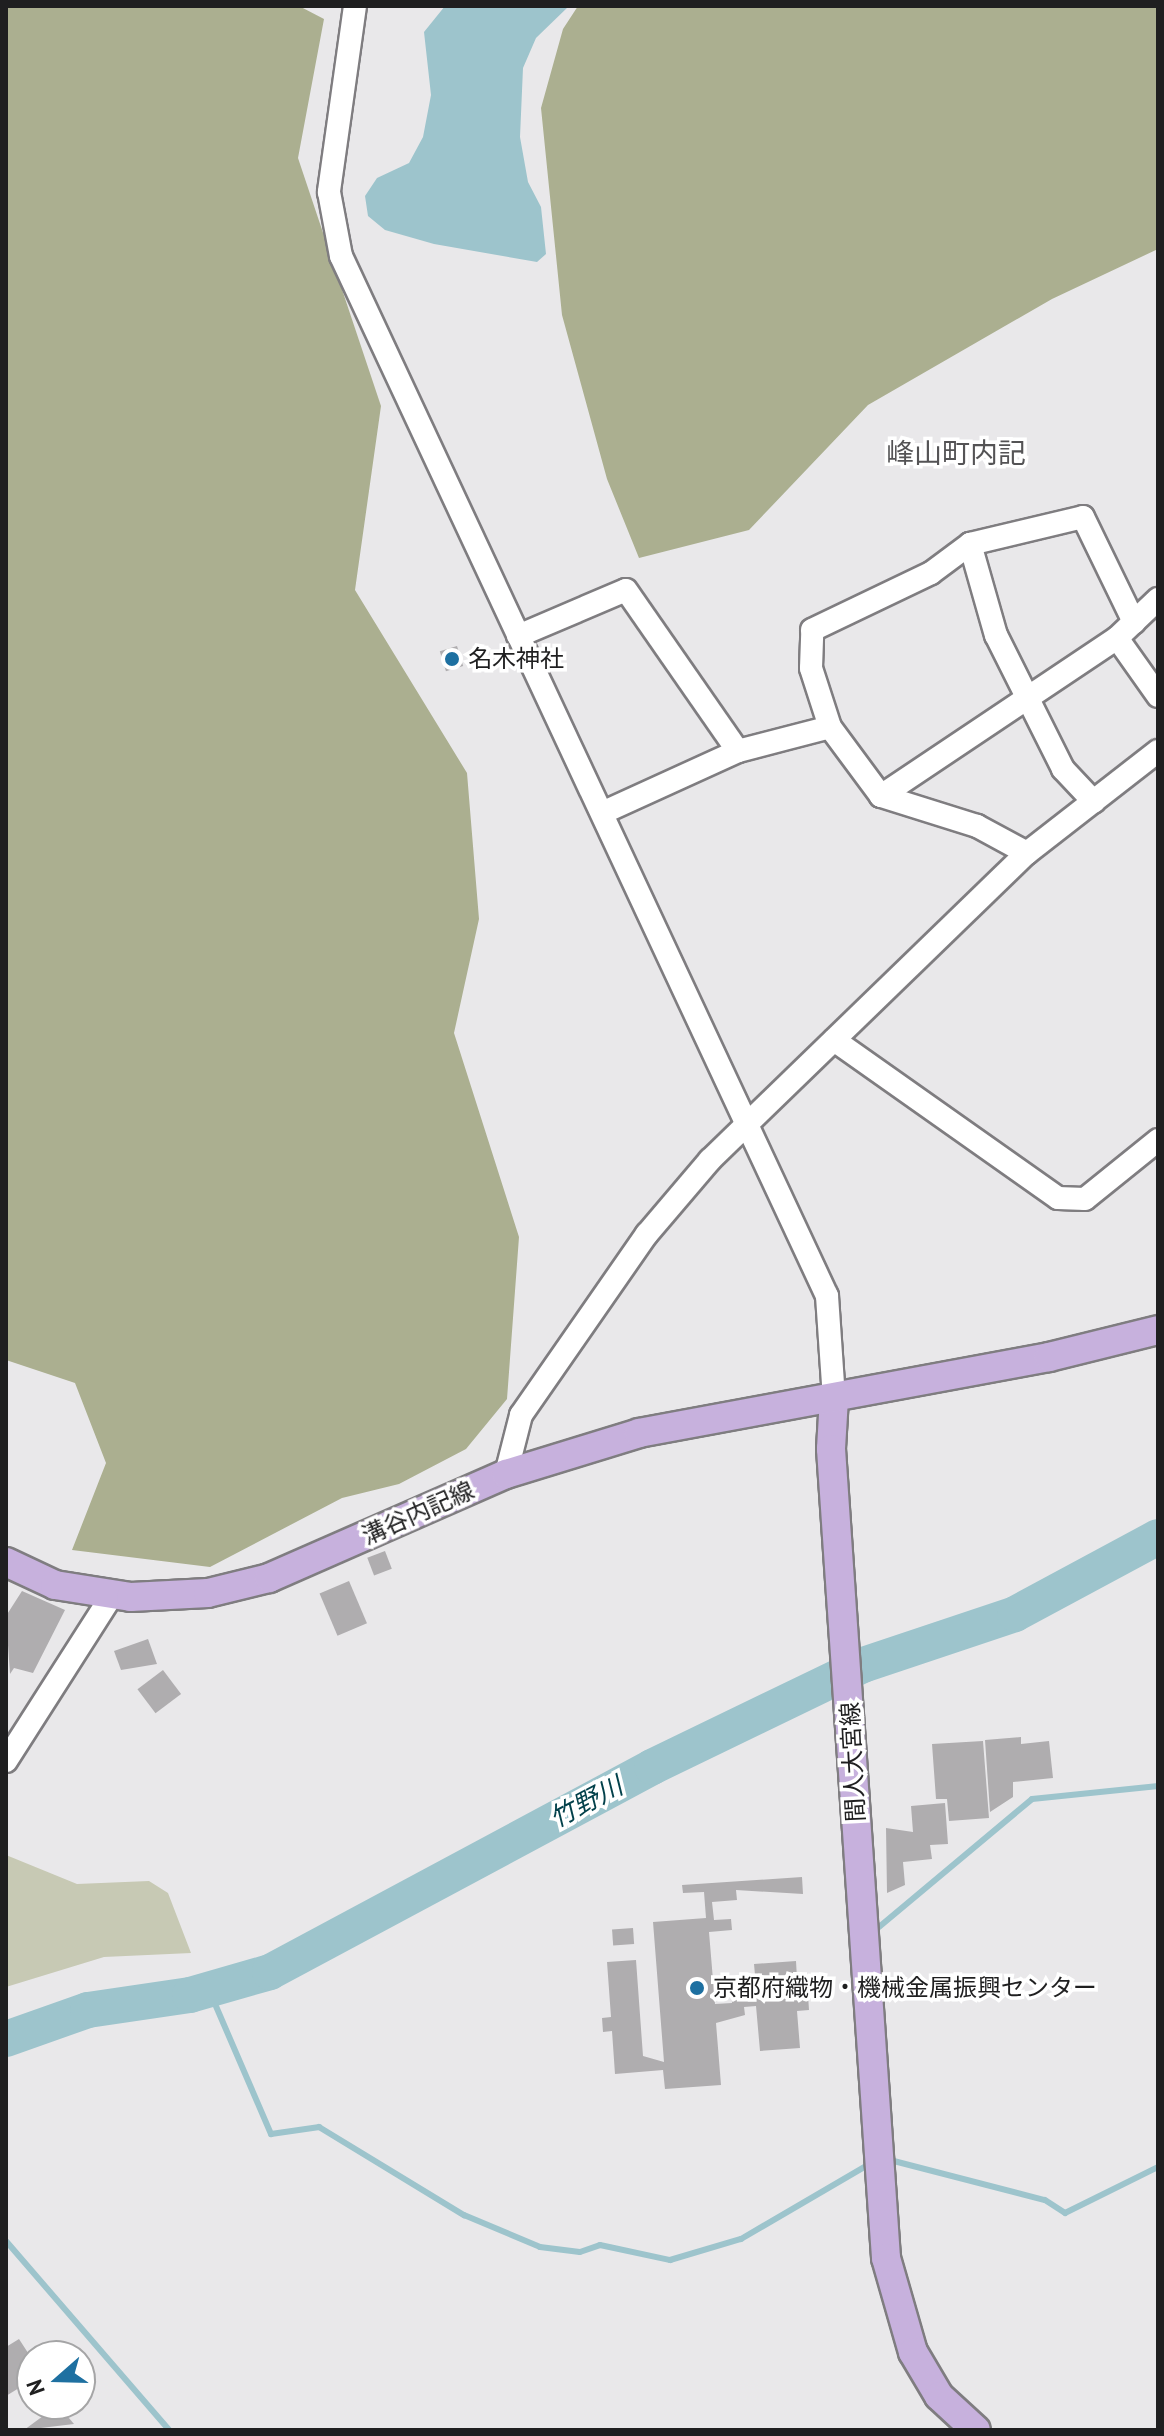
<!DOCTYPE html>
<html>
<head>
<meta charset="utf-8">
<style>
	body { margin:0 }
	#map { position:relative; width:1164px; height:2436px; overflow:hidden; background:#e9e8ea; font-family:"PT Sans","Noto Sans JP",sans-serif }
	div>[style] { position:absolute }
	.green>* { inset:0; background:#c7c9b4 }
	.forest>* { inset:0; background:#abaf90 }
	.water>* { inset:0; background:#9dc4cc }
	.stream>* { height:6px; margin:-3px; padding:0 3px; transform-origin:3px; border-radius:3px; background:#9dc4cc }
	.river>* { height:36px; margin:-18px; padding:0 18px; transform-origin:18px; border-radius:18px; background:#9dc4cc }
	.building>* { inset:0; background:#afadaf; transform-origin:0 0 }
	.roads { filter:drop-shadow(2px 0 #7f7d80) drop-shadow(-2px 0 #7f7d80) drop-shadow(0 2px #7f7d80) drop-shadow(0 -2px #7f7d80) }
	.minor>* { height:22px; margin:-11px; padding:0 11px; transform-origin:11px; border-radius:11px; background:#fff }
	.major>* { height:28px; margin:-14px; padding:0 14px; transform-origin:14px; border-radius:14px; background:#c7b1dd }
	.dots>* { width:22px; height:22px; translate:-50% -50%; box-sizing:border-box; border:4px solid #fff; border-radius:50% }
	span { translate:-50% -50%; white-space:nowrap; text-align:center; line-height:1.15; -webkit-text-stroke:7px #fff; paint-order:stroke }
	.poi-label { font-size:24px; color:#1f1f20 }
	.left { translate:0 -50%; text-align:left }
	.street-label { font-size:24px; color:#1f1f20 }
	.water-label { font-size:26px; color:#03414b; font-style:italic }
	.quarter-label { font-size:28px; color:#545355 }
	.frame { position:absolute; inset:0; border:8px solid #1f1f20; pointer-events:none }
	.north { position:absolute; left:16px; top:2340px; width:80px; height:80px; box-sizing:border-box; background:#fff; border:2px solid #a5a5a6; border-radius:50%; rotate:250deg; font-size:22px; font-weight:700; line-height:32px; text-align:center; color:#1f1f20 }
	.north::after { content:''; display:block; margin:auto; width:28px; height:36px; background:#1e70a1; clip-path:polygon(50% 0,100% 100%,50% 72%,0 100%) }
</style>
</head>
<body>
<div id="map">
	<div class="green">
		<i style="clip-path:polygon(6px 1855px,77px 1884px,149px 1881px,168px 1893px,191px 1953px,104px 1957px,6px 1987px)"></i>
	</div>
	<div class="forest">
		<i style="clip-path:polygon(6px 6px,299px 6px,324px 19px,298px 158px,381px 406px,355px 590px,467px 773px,479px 919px,454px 1033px,519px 1237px,507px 1399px,466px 1449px,399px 1484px,342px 1498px,210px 1567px,72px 1550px,106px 1463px,75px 1383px,6px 1360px)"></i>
		<i style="clip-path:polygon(578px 6px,1158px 6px,1158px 249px,1052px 299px,868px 405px,749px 530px,639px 558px,607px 479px,562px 315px,541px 108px,563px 29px)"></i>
	</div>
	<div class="water">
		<i style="clip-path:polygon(445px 6px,569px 6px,536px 38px,523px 68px,520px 137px,528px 182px,541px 207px,546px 254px,537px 262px,434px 244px,385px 230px,368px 216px,365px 196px,377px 178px,409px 163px,423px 137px,431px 95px,424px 32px)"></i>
	</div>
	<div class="stream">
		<i style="left:879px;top:1927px;width:199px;rotate:-39.9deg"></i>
		<i style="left:1032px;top:1799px;width:127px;rotate:-5.9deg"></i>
		<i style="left:209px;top:1990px;width:157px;rotate:66.7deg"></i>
		<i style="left:271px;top:2134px;width:49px;rotate:-8.3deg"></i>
		<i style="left:319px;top:2127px;width:170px;rotate:31.3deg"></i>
		<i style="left:464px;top:2215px;width:82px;rotate:22.8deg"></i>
		<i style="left:540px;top:2247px;width:40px;rotate:7.1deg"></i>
		<i style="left:580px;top:2252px;width:21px;rotate:-19deg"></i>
		<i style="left:600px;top:2245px;width:72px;rotate:12.1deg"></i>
		<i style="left:670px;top:2260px;width:74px;rotate:-16.5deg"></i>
		<i style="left:741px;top:2239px;width:151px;rotate:-30.3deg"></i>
		<i style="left:886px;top:2159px;width:164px;rotate:14.5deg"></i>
		<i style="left:1045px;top:2200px;width:24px;rotate:33deg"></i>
		<i style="left:1065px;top:2213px;width:104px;rotate:-26.3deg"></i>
		<i style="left:6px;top:2241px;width:250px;rotate:49.2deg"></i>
	</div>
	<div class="river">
		<i style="left:6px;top:2039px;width:87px;rotate:-19.5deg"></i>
		<i style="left:88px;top:2010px;width:103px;rotate:-8.4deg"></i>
		<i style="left:190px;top:1995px;width:83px;rotate:-16deg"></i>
		<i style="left:270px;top:1972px;width:434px;rotate:-28.2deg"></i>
		<i style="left:652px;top:1767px;width:234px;rotate:-25.8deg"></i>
		<i style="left:863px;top:1665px;width:160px;rotate:-18.5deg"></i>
		<i style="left:1015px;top:1614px;width:162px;rotate:-28.3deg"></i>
	</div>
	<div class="building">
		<i style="left:457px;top:646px;width:21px;height:18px;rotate:73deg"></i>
		<i style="left:385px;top:1551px;width:19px;height:19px;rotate:69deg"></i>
		<i style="left:349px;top:1581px;width:46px;height:32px;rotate:67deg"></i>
		<i style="clip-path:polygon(22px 1591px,65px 1610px,33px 1673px,14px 1668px,10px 1674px,6px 1616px)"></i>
		<i style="clip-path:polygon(148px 1639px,157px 1664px,121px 1670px,114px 1651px)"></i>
		<i style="left:163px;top:1670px;width:30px;height:32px;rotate:53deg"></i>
		<i style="clip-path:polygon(1021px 1737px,1021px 1744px,1049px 1741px,1053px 1778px,1013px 1782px,1013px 1797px,990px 1812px,985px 1740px)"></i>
		<i style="clip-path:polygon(983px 1741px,989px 1818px,949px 1821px,947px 1799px,936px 1799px,932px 1744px)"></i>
		<i style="clip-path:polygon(945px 1803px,948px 1844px,930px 1845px,932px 1859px,903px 1862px,905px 1885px,887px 1893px,886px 1828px,913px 1832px,911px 1806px)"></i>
		<i style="clip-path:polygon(802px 1877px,803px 1894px,736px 1890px,737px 1900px,712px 1902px,714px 1920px,731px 1919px,732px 1930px,709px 1932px,715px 2004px,732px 2003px,731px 1980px,744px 1979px,745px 1998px,757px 1997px,754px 1964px,796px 1961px,798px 1996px,808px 1995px,809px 2010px,797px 2011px,800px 2048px,760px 2051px,756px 2006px,744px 2007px,745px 2015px,716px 2023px,721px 2085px,665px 2089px,663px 2070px,615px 2074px,612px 2031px,603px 2032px,602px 2018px,611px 2017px,607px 1962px,636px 1960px,643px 2056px,664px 2062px,653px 1922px,706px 1918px,704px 1892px,683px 1893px,682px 1885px)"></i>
		<i style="left:633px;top:1928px;width:16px;height:21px;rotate:86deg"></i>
		<i style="clip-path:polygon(19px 2339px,32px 2359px,25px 2363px,32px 2380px,6px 2396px,6px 2347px)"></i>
		<i style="clip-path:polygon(58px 2405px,74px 2424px,24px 2430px)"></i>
	</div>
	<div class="roads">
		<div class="minor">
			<i style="left:355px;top:6px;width:188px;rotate:98deg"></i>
			<i style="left:329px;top:192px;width:65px;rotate:79.4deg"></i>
			<i style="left:341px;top:256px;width:1148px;rotate:64.95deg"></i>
			<i style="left:827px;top:1296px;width:102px;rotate:86.1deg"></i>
			<i style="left:970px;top:544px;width:95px;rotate:74.1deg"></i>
			<i style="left:996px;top:635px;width:150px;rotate:63.4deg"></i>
			<i style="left:1063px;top:769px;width:45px;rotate:46.8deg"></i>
			<i style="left:518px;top:636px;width:117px;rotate:-23.1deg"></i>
			<i style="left:626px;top:590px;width:196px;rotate:55.2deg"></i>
			<i style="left:1117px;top:638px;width:71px;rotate:54.7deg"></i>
			<i style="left:881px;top:796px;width:284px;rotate:-33.8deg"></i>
			<i style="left:1117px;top:638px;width:57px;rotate:-43.6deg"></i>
			<i style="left:602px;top:813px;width:149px;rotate:-24.5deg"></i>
			<i style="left:738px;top:751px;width:95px;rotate:-14.6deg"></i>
			<i style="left:1027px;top:853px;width:57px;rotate:-151.6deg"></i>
			<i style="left:977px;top:826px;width:101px;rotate:-162.6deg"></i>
			<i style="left:881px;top:796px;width:86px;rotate:-126.5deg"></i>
			<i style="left:830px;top:727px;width:62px;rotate:-107.9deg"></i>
			<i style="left:811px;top:668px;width:38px;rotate:-88deg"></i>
			<i style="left:812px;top:630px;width:132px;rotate:-25.6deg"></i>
			<i style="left:931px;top:573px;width:49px;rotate:-36.6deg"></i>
			<i style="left:970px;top:544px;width:116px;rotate:-13.4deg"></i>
			<i style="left:1083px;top:517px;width:117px;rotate:64.1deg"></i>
			<i style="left:834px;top:1040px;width:274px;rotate:35.2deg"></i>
			<i style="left:1058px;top:1198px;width:27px;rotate:2deg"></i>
			<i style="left:1085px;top:1199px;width:94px;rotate:-38.9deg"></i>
			<i style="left:506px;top:1474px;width:61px;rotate:-75.7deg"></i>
			<i style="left:521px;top:1415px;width:221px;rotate:-55.2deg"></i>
			<i style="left:647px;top:1234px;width:97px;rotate:-49.6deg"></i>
			<i style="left:710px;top:1160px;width:441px;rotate:-44.1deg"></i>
			<i style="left:1027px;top:853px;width:166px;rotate:-37.9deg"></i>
			<i style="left:6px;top:1761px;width:198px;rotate:-57.4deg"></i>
		</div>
		<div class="major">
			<i style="left:834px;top:1398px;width:51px;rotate:93.4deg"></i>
			<i style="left:831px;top:1449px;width:811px;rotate:86.11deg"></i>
			<i style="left:886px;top:2258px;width:98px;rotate:74deg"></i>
			<i style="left:913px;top:2352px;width:51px;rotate:59.4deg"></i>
			<i style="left:939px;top:2396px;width:50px;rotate:42.6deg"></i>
			<i style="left:6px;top:1562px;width:54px;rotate:25.1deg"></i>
			<i style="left:55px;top:1585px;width:77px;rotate:9deg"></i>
			<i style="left:131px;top:1597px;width:77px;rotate:-3deg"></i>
			<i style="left:208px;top:1593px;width:63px;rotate:-13.8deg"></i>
			<i style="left:269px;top:1578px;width:259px;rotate:-23.7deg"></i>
			<i style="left:506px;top:1474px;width:139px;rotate:-17.1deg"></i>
			<i style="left:639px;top:1433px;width:417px;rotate:-10.5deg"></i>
			<i style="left:1049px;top:1357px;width:112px;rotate:-13.9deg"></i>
		</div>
	</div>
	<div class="dots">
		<i style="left:452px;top:659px;background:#1e70a1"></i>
		<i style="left:697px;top:1988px;background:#1e70a1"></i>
	</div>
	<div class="poi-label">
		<span class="left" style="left:468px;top:659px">名木神社</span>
		<span class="left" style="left:713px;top:1988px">京都府織物・機械金属振興センター</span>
	</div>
	<div class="street-label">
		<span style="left:418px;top:1513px;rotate:-24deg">溝谷内記線</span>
		<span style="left:853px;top:1762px;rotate:-93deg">間人大宮線</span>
	</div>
	<div class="water-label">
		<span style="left:586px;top:1802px;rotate:-28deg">竹野川</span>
	</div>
	<div class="quarter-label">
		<span style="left:956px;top:453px">峰山町内記</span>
	</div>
	<div class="frame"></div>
	<div class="north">N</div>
</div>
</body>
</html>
